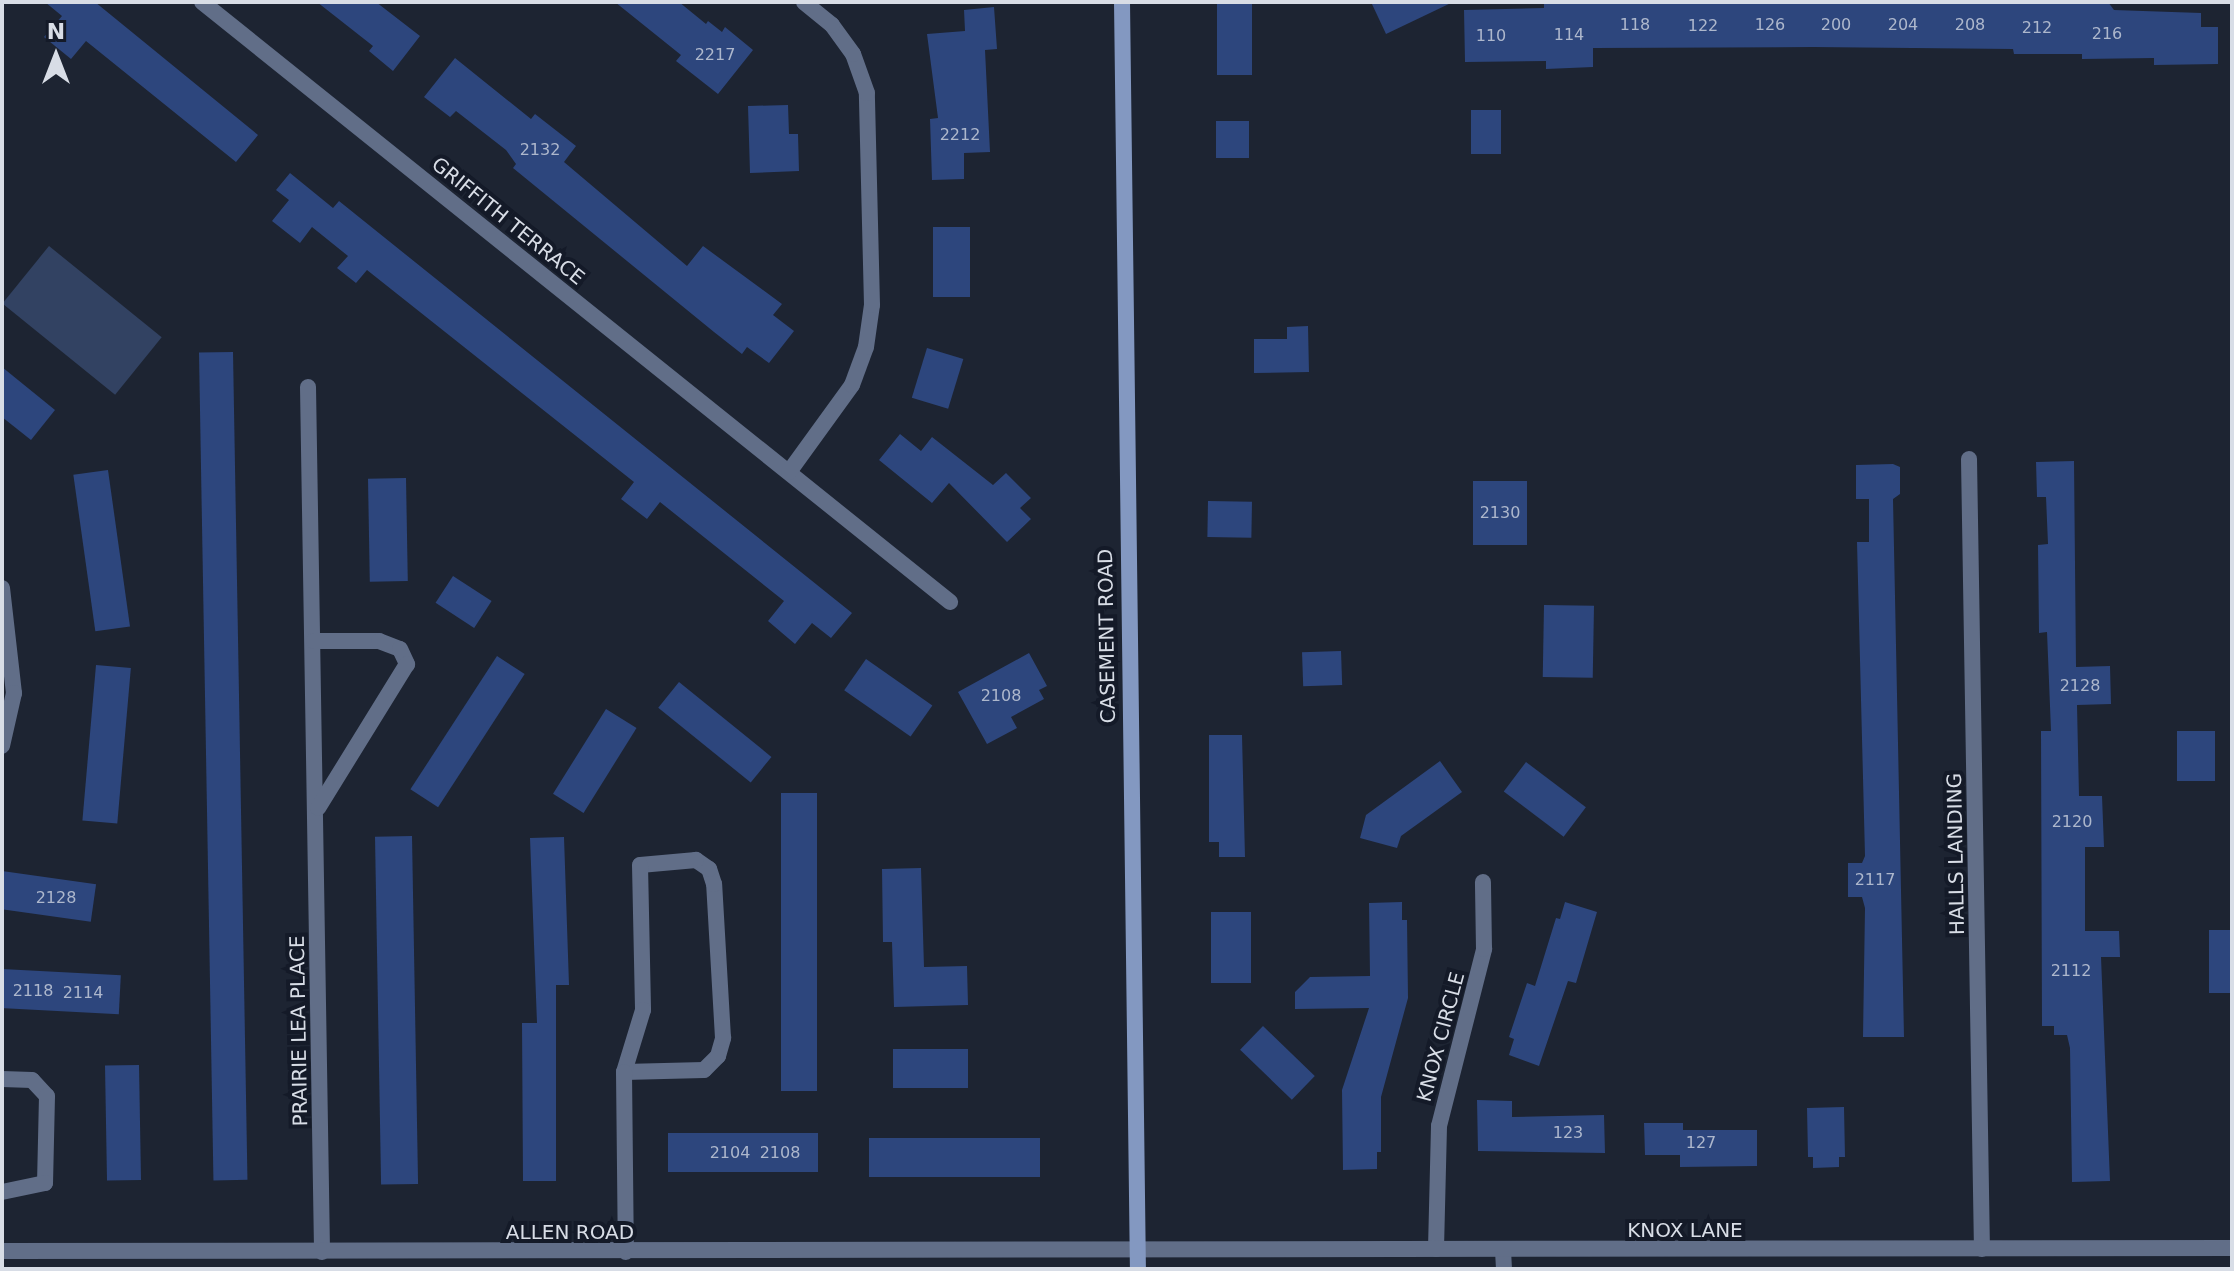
<!DOCTYPE html>
<html>
<head>
<meta charset="utf-8">
<style>
	body { margin:0 }
	#map { position:relative; width:2234px; height:1271px; overflow:hidden; background:#1d2432; font-family:"DejaVu Sans",sans-serif }
	div>[style] { position:absolute }
	.green>* { inset:0; background:#324262; transform-origin:0 0 }
	.building>* { inset:0; background:#2d467d; transform-origin:0 0 }
	.street>* { height:16px; margin:-8px; padding:0 8px; transform-origin:8px; border-radius:8px; background:#616e88 }
	.secondary>* { height:16px; margin:-8px; padding:0 8px; transform-origin:8px; border-radius:8px; background:#8398c1 }
	span { translate:-50% -50%; white-space:nowrap; text-align:center; line-height:1.15; -webkit-text-stroke:8px #141a28; paint-order:stroke }
	.number-label { font-size:16px; color:#adb7cc }
	.number-label span { -webkit-text-stroke-width:0 }
	.street-label { font-size:20px; color:#d8dde6 }
	.frame { position:absolute; inset:0; border:4px solid #d8dde6; pointer-events:none }
	.north { position:absolute; left:16px; top:16px; width:80px; height:80px; -webkit-text-stroke:6px #141a28; paint-order:stroke; rotate:0deg; font-size:22px; font-weight:700; line-height:32px; text-align:center; color:#d8dde6 }
	.north::after { content:''; display:block; margin:auto; width:28px; height:36px; background:#d8dde6; clip-path:polygon(50% 0,100% 100%,50% 72%,0 100%) }
</style>
</head>
<body>
<div id="map">
	<div class="green">
		<i style="left:49px;top:246px;width:145px;height:74px;rotate:39deg"></i>
	</div>
	<div class="building">
		<i style="clip-path:polygon(45px 2px,95px 2px,258px 135px,236px 162px,86px 41px,71px 59px,44px 37px,62px 16px)"></i>
		<i style="clip-path:polygon(317px 2px,376px 2px,420px 36px,393px 71px,369px 51px,373px 46px)"></i>
		<i style="clip-path:polygon(615px 2px,679px 2px,706px 24px,708px 21px,722px 32px,725px 27px,753px 50px,718px 94px,676px 61px,681px 55px)"></i>
		<i style="left:1217px;top:2px;width:35px;height:73px"></i>
		<i style="clip-path:polygon(1371px 2px,1453px 2px,1386px 34px)"></i>
		<i style="clip-path:polygon(1544px 2px,2108px 2px,2114px 10px,2201px 13px,2201px 27px,2218px 27px,2218px 64px,2154px 65px,2154px 58px,2082px 59px,2082px 54px,2014px 54px,2013px 49px,1813px 47px,1593px 48px,1593px 67px,1546px 69px,1546px 61px,1465px 62px,1464px 10px,1544px 8px)"></i>
		<i style="clip-path:polygon(994px 7px,997px 49px,985px 50px,990px 152px,964px 153px,964px 179px,932px 180px,930px 119px,938px 118px,927px 34px,965px 31px,964px 10px)"></i>
		<i style="clip-path:polygon(455px 58px,531px 119px,535px 114px,576px 146px,564px 162px,687px 266px,703px 246px,782px 304px,773px 315px,794px 331px,769px 363px,747px 347px,742px 354px,714px 332px,513px 168px,516px 164px,506px 150px,456px 111px,450px 117px,424px 97px)"></i>
		<i style="clip-path:polygon(788px 105px,789px 134px,798px 134px,799px 171px,750px 173px,748px 106px)"></i>
		<i style="left:1471px;top:110px;width:30px;height:44px"></i>
		<i style="left:1216px;top:121px;width:33px;height:37px"></i>
		<i style="clip-path:polygon(290px 173px,333px 208px,339px 201px,852px 613px,831px 638px,812px 623px,795px 644px,768px 621px,784px 601px,660px 502px,647px 519px,621px 499px,634px 482px,367px 270px,356px 283px,337px 268px,348px 256px,312px 227px,300px 243px,272px 221px,289px 200px,276px 190px)"></i>
		<i style="left:933px;top:227px;width:37px;height:70px"></i>
		<i style="clip-path:polygon(1308px 326px,1309px 372px,1254px 373px,1254px 339px,1287px 339px,1287px 327px)"></i>
		<i style="left:927px;top:348px;width:38px;height:52px;rotate:17deg"></i>
		<i style="left:233px;top:352px;width:828px;height:34px;rotate:89deg"></i>
		<i style="clip-path:polygon(2px 367px,55px 410px,31px 440px,2px 417px)"></i>
		<i style="clip-path:polygon(900px 434px,921px 451px,932px 437px,993px 485px,1006px 473px,1031px 498px,1020px 508px,1031px 519px,1007px 542px,949px 483px,932px 503px,879px 460px)"></i>
		<i style="clip-path:polygon(2074px 461px,2076px 667px,2110px 666px,2111px 704px,2077px 705px,2079px 796px,2102px 796px,2104px 847px,2085px 847px,2085px 931px,2119px 931px,2120px 957px,2101px 957px,2110px 1181px,2072px 1182px,2070px 1048px,2067px 1035px,2054px 1035px,2054px 1026px,2042px 1026px,2041px 731px,2051px 731px,2047px 632px,2039px 633px,2038px 545px,2048px 544px,2046px 497px,2037px 497px,2036px 462px)"></i>
		<i style="clip-path:polygon(1893px 464px,1900px 467px,1900px 494px,1893px 499px,1904px 1037px,1863px 1037px,1865px 908px,1862px 897px,1848px 897px,1848px 863px,1862px 863px,1865px 856px,1857px 542px,1869px 542px,1869px 499px,1856px 499px,1856px 465px)"></i>
		<i style="left:108px;top:470px;width:158px;height:35px;rotate:82deg"></i>
		<i style="left:406px;top:478px;width:103px;height:38px;rotate:89deg"></i>
		<i style="left:1473px;top:481px;width:54px;height:64px"></i>
		<i style="left:1208px;top:501px;width:44px;height:36px;rotate:1deg"></i>
		<i style="left:453px;top:576px;width:46px;height:32px;rotate:33deg"></i>
		<i style="left:1544px;top:605px;width:50px;height:72px;rotate:1deg"></i>
		<i style="left:1341px;top:651px;width:34px;height:39px;rotate:88deg"></i>
		<i style="clip-path:polygon(1029px 653px,1047px 686px,1039px 690px,1044px 699px,1011px 717px,1017px 728px,987px 744px,958px 692px)"></i>
		<i style="left:497px;top:656px;width:33px;height:159px;rotate:33deg"></i>
		<i style="left:866px;top:659px;width:81px;height:38px;rotate:35deg"></i>
		<i style="left:96px;top:665px;width:35px;height:156px;rotate:5deg"></i>
		<i style="left:679px;top:682px;width:119px;height:33px;rotate:39deg"></i>
		<i style="left:606px;top:709px;width:36px;height:100px;rotate:32deg"></i>
		<i style="left:2177px;top:731px;width:38px;height:50px"></i>
		<i style="clip-path:polygon(1209px 735px,1242px 735px,1245px 857px,1219px 857px,1219px 842px,1209px 842px)"></i>
		<i style="clip-path:polygon(1440px 761px,1462px 792px,1401px 836px,1397px 848px,1360px 838px,1366px 815px)"></i>
		<i style="left:1526px;top:762px;width:75px;height:37px;rotate:37deg"></i>
		<i style="left:817px;top:793px;width:298px;height:36px;rotate:90deg"></i>
		<i style="left:412px;top:836px;width:348px;height:37px;rotate:89deg"></i>
		<i style="clip-path:polygon(564px 837px,569px 985px,556px 985px,556px 1181px,523px 1181px,522px 1023px,537px 1023px,530px 838px)"></i>
		<i style="clip-path:polygon(921px 868px,924px 967px,967px 966px,968px 1005px,894px 1007px,892px 942px,883px 942px,882px 869px)"></i>
		<i style="left:2px;top:871px;width:95px;height:38px;rotate:8deg"></i>
		<i style="clip-path:polygon(1402px 902px,1402px 920px,1407px 920px,1408px 998px,1381px 1097px,1381px 1152px,1377px 1152px,1377px 1169px,1343px 1170px,1342px 1090px,1369px 1008px,1295px 1009px,1295px 992px,1310px 977px,1370px 976px,1369px 903px)"></i>
		<i style="clip-path:polygon(1565px 902px,1597px 912px,1576px 983px,1568px 981px,1539px 1066px,1509px 1055px,1514px 1039px,1509px 1037px,1527px 983px,1535px 986px,1556px 918px,1560px 919px)"></i>
		<i style="left:1211px;top:912px;width:40px;height:71px"></i>
		<i style="left:2209px;top:930px;width:23px;height:63px"></i>
		<i style="left:2px;top:969px;width:119px;height:39px;rotate:3deg"></i>
		<i style="left:1263px;top:1026px;width:72px;height:33px;rotate:44deg"></i>
		<i style="left:968px;top:1049px;width:39px;height:75px;rotate:90deg"></i>
		<i style="left:139px;top:1065px;width:115px;height:34px;rotate:89deg"></i>
		<i style="clip-path:polygon(1477px 1100px,1512px 1101px,1512px 1117px,1604px 1115px,1605px 1153px,1478px 1151px)"></i>
		<i style="clip-path:polygon(1844px 1107px,1845px 1157px,1839px 1157px,1839px 1167px,1813px 1168px,1813px 1157px,1808px 1157px,1807px 1108px)"></i>
		<i style="clip-path:polygon(1644px 1123px,1683px 1123px,1683px 1130px,1757px 1130px,1757px 1166px,1680px 1167px,1680px 1155px,1645px 1155px)"></i>
		<i style="left:668px;top:1133px;width:150px;height:39px"></i>
		<i style="left:869px;top:1138px;width:171px;height:39px"></i>
	</div>
	<div class="street">
		<i style="left:202px;top:2px;width:959px;rotate:38.73deg"></i>
		<i style="left:308px;top:387px;width:865px;rotate:89.07deg"></i>
		<i style="left:1969px;top:459px;width:790px;rotate:89.06deg"></i>
		<i style="left:789px;top:472px;width:107px;rotate:-54.1deg"></i>
		<i style="left:852px;top:385px;width:40px;rotate:-69.8deg"></i>
		<i style="left:866px;top:347px;width:42px;rotate:-81.9deg"></i>
		<i style="left:872px;top:305px;width:212px;rotate:-91.4deg"></i>
		<i style="left:867px;top:93px;width:41px;rotate:-109.7deg"></i>
		<i style="left:853px;top:54px;width:36px;rotate:-126deg"></i>
		<i style="left:832px;top:25px;width:36px;rotate:-141deg"></i>
		<i style="left:2px;top:588px;width:106px;rotate:83.5deg"></i>
		<i style="left:14px;top:693px;width:54px;rotate:102.8deg"></i>
		<i style="left:314px;top:641px;width:65px"></i>
		<i style="left:379px;top:641px;width:22px;rotate:21deg"></i>
		<i style="left:400px;top:649px;width:17px;rotate:65deg"></i>
		<i style="left:407px;top:664px;width:169px;rotate:121.7deg"></i>
		<i style="left:624px;top:1072px;width:80px;rotate:-1.4deg"></i>
		<i style="left:704px;top:1070px;width:20px;rotate:-45deg"></i>
		<i style="left:718px;top:1056px;width:19px;rotate:-74deg"></i>
		<i style="left:723px;top:1038px;width:154px;rotate:-93.3deg"></i>
		<i style="left:714px;top:884px;width:16px;rotate:-108deg"></i>
		<i style="left:709px;top:869px;width:16px;rotate:-145deg"></i>
		<i style="left:696px;top:860px;width:56px;rotate:174.9deg"></i>
		<i style="left:640px;top:865px;width:145px;rotate:88.8deg"></i>
		<i style="left:643px;top:1010px;width:65px;rotate:107deg"></i>
		<i style="left:624px;top:1072px;width:180px;rotate:89.4deg"></i>
		<i style="left:2px;top:1079px;width:30px;rotate:2deg"></i>
		<i style="left:32px;top:1080px;width:22px;rotate:47deg"></i>
		<i style="left:47px;top:1096px;width:87px;rotate:91.3deg"></i>
		<i style="left:45px;top:1183px;width:44px;rotate:168.2deg"></i>
		<i style="left:1436px;top:1249px;width:123px;rotate:-88.6deg"></i>
		<i style="left:1439px;top:1126px;width:183px;rotate:-75.7deg"></i>
		<i style="left:1484px;top:949px;width:67px;rotate:-90.9deg"></i>
		<i style="left:1503px;top:1250px;width:19px;rotate:87deg"></i>
		<i style="left:2px;top:1251px;width:2230px;rotate:-0.08deg"></i>
	</div>
	<div class="secondary">
		<i style="left:1122px;top:2px;width:1267px;rotate:89.28deg"></i>
	</div>
	<div class="number-label">
		<span style="left:1635px;top:25px">118</span>
		<span style="left:1770px;top:25px">126</span>
		<span style="left:1836px;top:25px">200</span>
		<span style="left:1903px;top:25px">204</span>
		<span style="left:1970px;top:25px">208</span>
		<span style="left:1703px;top:26px">122</span>
		<span style="left:2037px;top:28px">212</span>
		<span style="left:2107px;top:34px">216</span>
		<span style="left:1569px;top:35px">114</span>
		<span style="left:1491px;top:36px">110</span>
		<span style="left:715px;top:55px">2217</span>
		<span style="left:960px;top:135px">2212</span>
		<span style="left:540px;top:150px">2132</span>
		<span style="left:1500px;top:513px">2130</span>
		<span style="left:2080px;top:686px">2128</span>
		<span style="left:1001px;top:696px">2108</span>
		<span style="left:2072px;top:822px">2120</span>
		<span style="left:1875px;top:880px">2117</span>
		<span style="left:56px;top:898px">2128</span>
		<span style="left:2071px;top:971px">2112</span>
		<span style="left:33px;top:991px">2118</span>
		<span style="left:83px;top:993px">2114</span>
		<span style="left:1568px;top:1133px">123</span>
		<span style="left:1701px;top:1143px">127</span>
		<span style="left:730px;top:1153px">2104</span>
		<span style="left:780px;top:1153px">2108</span>
	</div>
	<div class="street-label">
		<span style="left:508px;top:221px;rotate:39deg">GRIFFITH TERRACE</span>
		<span style="left:1107px;top:636px;rotate:-91deg">CASEMENT ROAD</span>
		<span style="left:1956px;top:854px;rotate:-91deg">HALLS LANDING</span>
		<span style="left:299px;top:1031px;rotate:-91deg">PRAIRIE LEA PLACE</span>
		<span style="left:1441px;top:1037px;rotate:-75deg">KNOX CIRCLE</span>
		<span style="left:1685px;top:1230px">KNOX LANE</span>
		<span style="left:570px;top:1232px">ALLEN ROAD</span>
	</div>
	<div class="frame"></div>
	<div class="north">N</div>
</div>
</body>
</html>
